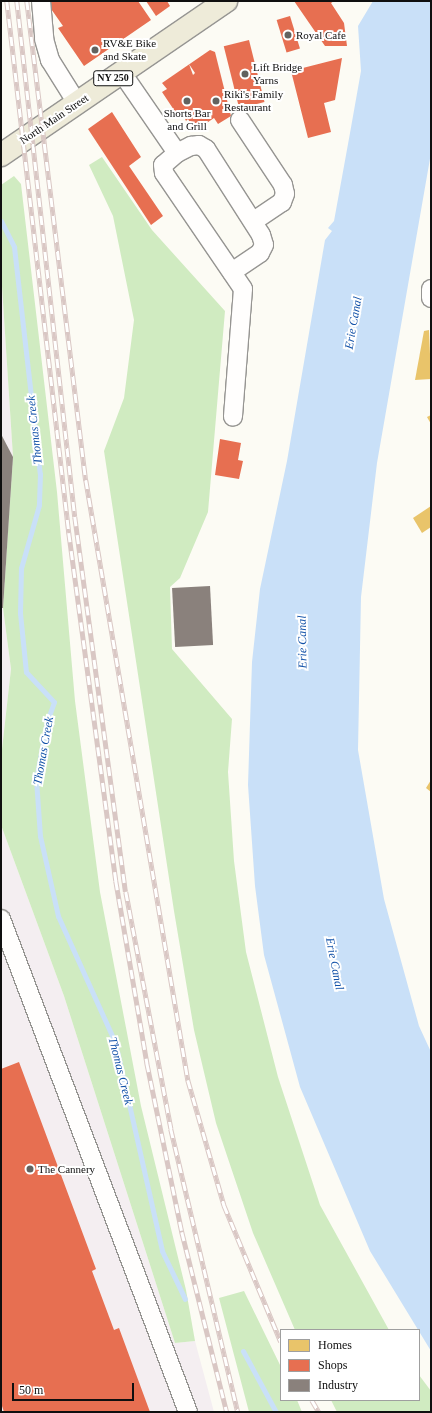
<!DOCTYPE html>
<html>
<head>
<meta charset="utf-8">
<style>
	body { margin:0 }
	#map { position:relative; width:432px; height:1413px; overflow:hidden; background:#fcfbf4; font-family:Georgia,serif }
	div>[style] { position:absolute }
	.industrial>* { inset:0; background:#f4eef1 }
	.forest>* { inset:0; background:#d0ebc1 }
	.water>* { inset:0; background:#c9e0f8 }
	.homes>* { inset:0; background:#e9c46a }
	.shops>* { inset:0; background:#e76f51; transform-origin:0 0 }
	.industry>* { inset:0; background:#8a817c; transform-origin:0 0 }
	.stream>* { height:5px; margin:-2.5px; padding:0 2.5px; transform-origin:2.5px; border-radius:2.5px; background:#c9e0f8 }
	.roads { filter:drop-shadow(1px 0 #969592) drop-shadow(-1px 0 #969592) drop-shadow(0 1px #969592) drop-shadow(0 -1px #969592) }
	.minor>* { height:18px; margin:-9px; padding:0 9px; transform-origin:9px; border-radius:9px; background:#fffefd }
	.major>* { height:22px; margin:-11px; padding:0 11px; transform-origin:11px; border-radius:11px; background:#eeebd9 }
	.rail>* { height:4.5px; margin-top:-2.25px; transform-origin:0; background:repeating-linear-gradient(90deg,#fff 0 9px,#d9c7c4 0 18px); box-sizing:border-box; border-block:1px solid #d9c7c4 }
	.dots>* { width:11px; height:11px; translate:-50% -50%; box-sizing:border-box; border:2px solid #fff; border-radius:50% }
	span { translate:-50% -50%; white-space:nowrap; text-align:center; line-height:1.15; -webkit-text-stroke:4px #fff; paint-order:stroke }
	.shield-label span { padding:1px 3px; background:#fff; border:1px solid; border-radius:3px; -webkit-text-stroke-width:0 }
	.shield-label { font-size:10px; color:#0f0f0f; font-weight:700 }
	.poi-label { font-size:11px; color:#0f0f0f }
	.left { translate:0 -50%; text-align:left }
	.street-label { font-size:11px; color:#0f0f0f }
	.water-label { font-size:12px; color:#1151a8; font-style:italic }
	.frame { position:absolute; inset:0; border:2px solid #0f0f0f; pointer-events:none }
	.legend { position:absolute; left:280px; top:1329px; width:140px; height:72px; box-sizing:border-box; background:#fff; border:1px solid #9f9f9f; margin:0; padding:5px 7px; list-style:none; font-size:12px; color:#0f0f0f }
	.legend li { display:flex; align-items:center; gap:8px; height:20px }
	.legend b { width:20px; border:1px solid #9f9f9f }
	.scale { position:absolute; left:12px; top:1383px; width:122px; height:18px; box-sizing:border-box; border:2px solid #0f0f0f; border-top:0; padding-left:5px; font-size:12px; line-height:14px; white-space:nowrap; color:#0f0f0f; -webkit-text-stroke:3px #fff; paint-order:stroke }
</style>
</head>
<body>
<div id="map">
	<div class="industrial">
		<i style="clip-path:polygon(1px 271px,13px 457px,3px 608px,11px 669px,1px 758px)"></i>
		<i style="clip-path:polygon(1px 825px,64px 996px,175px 1343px,195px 1341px,214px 1412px,1px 1412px)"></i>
	</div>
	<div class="forest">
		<i style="clip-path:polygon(102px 157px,152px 230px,225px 311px,208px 512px,180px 578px,170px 587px,172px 649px,232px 719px,228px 772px,234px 861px,246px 952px,278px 1077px,320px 1205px,389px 1330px,295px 1330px,253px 1233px,216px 1123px,194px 1030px,174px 911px,104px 451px,124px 398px,134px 320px,113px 216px,89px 165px)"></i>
		<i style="clip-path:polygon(14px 176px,21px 184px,57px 492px,75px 701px,100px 892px,141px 1106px,186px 1290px,195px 1341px,175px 1343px,64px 996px,1px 825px,1px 758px,11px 669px,3px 608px,13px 457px,1px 271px,1px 185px)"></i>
		<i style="clip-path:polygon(244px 1291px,281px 1367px,281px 1400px,297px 1400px,302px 1412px,249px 1412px,219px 1298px)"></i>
		<i style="clip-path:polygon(419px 1375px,431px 1391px,431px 1412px,337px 1412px,331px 1400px,419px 1400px)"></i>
	</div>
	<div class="water">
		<i style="clip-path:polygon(373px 1px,431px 1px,431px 153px,377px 463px,361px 597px,358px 750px,384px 899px,419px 1026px,431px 1052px,431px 1351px,370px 1251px,300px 1087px,264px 955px,255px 886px,248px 785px,252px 662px,260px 589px,287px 461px,325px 240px,332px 231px,328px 228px,334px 221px,350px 133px,361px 71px,358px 26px)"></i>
	</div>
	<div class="homes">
		<i style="clip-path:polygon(429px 330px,431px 379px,415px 380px,424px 331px)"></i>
		<i style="clip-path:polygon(431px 415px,431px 424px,427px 417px)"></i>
		<i style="clip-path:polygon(431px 506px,431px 527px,422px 533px,413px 518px)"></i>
		<i style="clip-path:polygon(431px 780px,431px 792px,426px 788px)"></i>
	</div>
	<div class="shops">
		<i style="clip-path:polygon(49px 1px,138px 1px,151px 20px,84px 66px,58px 28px,63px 26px,49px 6px)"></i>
		<i style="clip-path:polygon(146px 1px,167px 1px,170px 6px,156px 16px)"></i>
		<i style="clip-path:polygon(294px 1px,334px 1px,331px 3px,344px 23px,347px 46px,325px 46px)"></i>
		<i style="left:290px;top:16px;width:34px;height:14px;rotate:73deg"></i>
		<i style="left:249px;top:40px;width:64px;height:26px;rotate:76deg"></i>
		<i style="clip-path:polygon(evenodd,210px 50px,215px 52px,231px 116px,218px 124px,214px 118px,195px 131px,188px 119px,186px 121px,181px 110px,176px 113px,162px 92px,167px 89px,162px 83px,210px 50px,189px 64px,195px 73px,193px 75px,189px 64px)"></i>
		<i style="clip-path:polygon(342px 58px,335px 100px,324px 103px,331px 132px,308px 138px,291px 71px)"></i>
		<i style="clip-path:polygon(112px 112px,141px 157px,129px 166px,163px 216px,151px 225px,88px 129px)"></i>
		<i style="clip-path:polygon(220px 439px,241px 443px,238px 460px,243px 461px,239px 479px,215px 475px)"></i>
		<i style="clip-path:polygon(19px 1062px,96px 1269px,92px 1271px,114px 1330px,119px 1328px,150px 1412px,4px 1412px,1px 1403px,1px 1069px)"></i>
	</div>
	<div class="industry">
		<i style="clip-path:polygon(1px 434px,13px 457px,3px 608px,1px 608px)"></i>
		<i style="left:210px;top:586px;width:59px;height:38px;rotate:87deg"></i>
	</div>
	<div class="stream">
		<i style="left:1px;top:221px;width:29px;rotate:63deg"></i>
		<i style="left:14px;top:247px;width:228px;rotate:83.5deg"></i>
		<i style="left:40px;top:474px;width:31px;rotate:92deg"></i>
		<i style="left:39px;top:505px;width:66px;rotate:105.9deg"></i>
		<i style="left:21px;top:568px;width:45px;rotate:91.3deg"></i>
		<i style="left:20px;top:613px;width:59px;rotate:84.2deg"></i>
		<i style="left:26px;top:672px;width:41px;rotate:47deg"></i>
		<i style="left:54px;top:702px;width:20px;rotate:110deg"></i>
		<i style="left:47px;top:721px;width:59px;rotate:100.7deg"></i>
		<i style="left:36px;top:779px;width:57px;rotate:86deg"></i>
		<i style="left:40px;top:836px;width:82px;rotate:77.3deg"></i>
		<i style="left:58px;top:916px;width:138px;rotate:65.7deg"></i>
		<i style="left:115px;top:1042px;width:214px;rotate:77.3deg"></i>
		<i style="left:162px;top:1251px;width:53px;rotate:64.4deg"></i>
		<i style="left:243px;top:1351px;width:69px;rotate:61.6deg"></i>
	</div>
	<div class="roads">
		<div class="minor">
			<i style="left:41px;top:1px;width:38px;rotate:85deg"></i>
			<i style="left:44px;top:39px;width:22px;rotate:74deg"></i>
			<i style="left:50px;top:60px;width:51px;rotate:57.9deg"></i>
			<i style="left:122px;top:73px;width:97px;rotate:55.5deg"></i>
			<i style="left:177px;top:153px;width:18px;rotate:139deg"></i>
			<i style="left:163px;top:165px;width:8px;rotate:83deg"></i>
			<i style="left:164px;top:173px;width:140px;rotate:55.7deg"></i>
			<i style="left:243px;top:289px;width:128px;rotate:94.5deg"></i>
			<i style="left:240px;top:120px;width:78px;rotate:56.5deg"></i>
			<i style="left:283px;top:185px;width:9px;rotate:77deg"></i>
			<i style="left:285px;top:194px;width:9px;rotate:111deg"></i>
			<i style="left:282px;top:202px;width:34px;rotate:146deg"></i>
			<i style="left:177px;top:153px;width:16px;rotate:-27deg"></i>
			<i style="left:191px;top:146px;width:8px;rotate:-7deg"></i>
			<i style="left:199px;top:145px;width:8px;rotate:30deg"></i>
			<i style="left:206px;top:149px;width:102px;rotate:57.4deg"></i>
			<i style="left:261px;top:235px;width:10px;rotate:73deg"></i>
			<i style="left:264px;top:245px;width:9px;rotate:117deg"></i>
			<i style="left:260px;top:253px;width:34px;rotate:146deg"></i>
			<i style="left:431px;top:289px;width:9px;rotate:90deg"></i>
			<i style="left:1px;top:919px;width:527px;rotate:69.23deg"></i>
		</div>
		<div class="major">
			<i style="left:1px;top:155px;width:273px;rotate:-34.4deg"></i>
		</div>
	</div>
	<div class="rail">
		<i style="left:7px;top:1px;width:536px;rotate:83.35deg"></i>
		<i style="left:69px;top:533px;width:351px;rotate:82.3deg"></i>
		<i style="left:116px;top:881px;width:185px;rotate:80.3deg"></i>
		<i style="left:147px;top:1063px;width:173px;rotate:78.3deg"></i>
		<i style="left:182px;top:1232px;width:186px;rotate:76deg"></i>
		<i style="left:17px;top:1px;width:519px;rotate:83.59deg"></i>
		<i style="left:75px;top:517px;width:378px;rotate:82.3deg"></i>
		<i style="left:126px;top:892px;width:241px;rotate:79.2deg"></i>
		<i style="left:171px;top:1129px;width:291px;rotate:76.7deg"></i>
		<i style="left:27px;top:1px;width:483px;rotate:83deg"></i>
		<i style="left:86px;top:480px;width:609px;rotate:80.35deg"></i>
		<i style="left:188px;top:1080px;width:130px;rotate:73.9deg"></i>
		<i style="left:224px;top:1205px;width:148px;rotate:67.4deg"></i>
		<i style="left:312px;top:1400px;width:14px;rotate:60deg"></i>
	</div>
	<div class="dots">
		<i style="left:288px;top:35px;background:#62625f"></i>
		<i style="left:95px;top:50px;background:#62625f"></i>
		<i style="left:245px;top:74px;background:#62625f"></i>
		<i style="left:187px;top:101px;background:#62625f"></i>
		<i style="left:216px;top:101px;background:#62625f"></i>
		<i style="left:30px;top:1169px;background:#62625f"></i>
	</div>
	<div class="shield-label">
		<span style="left:113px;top:78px">NY 250</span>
	</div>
	<div class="poi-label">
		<span class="left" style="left:296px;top:35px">Royal Cafe</span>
		<span class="left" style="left:103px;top:50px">RV&amp;E Bike<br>and Skate</span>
		<span class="left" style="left:253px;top:74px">Lift Bridge<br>Yarns</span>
		<span class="left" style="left:224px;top:101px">Riki's Family<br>Restaurant</span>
		<span style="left:187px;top:120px">Shorts Bar<br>and Grill</span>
		<span class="left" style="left:38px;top:1169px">The Cannery</span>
	</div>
	<div class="street-label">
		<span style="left:54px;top:119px;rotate:-34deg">North Main Street</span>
	</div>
	<div class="water-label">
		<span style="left:354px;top:323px;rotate:-80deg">Erie Canal</span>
		<span style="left:35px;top:430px;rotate:-96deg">Thomas Creek</span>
		<span style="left:303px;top:642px;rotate:-91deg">Erie Canal</span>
		<span style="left:44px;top:751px;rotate:-80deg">Thomas Creek</span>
		<span style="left:334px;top:964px;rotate:79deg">Erie Canal</span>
		<span style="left:120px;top:1071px;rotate:76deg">Thomas Creek</span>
	</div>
	<div class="frame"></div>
	<ul class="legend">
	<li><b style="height:11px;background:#e9c46a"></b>Homes</li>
	<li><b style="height:11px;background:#e76f51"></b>Shops</li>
	<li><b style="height:11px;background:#8a817c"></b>Industry</li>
	</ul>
	<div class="scale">50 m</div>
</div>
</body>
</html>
